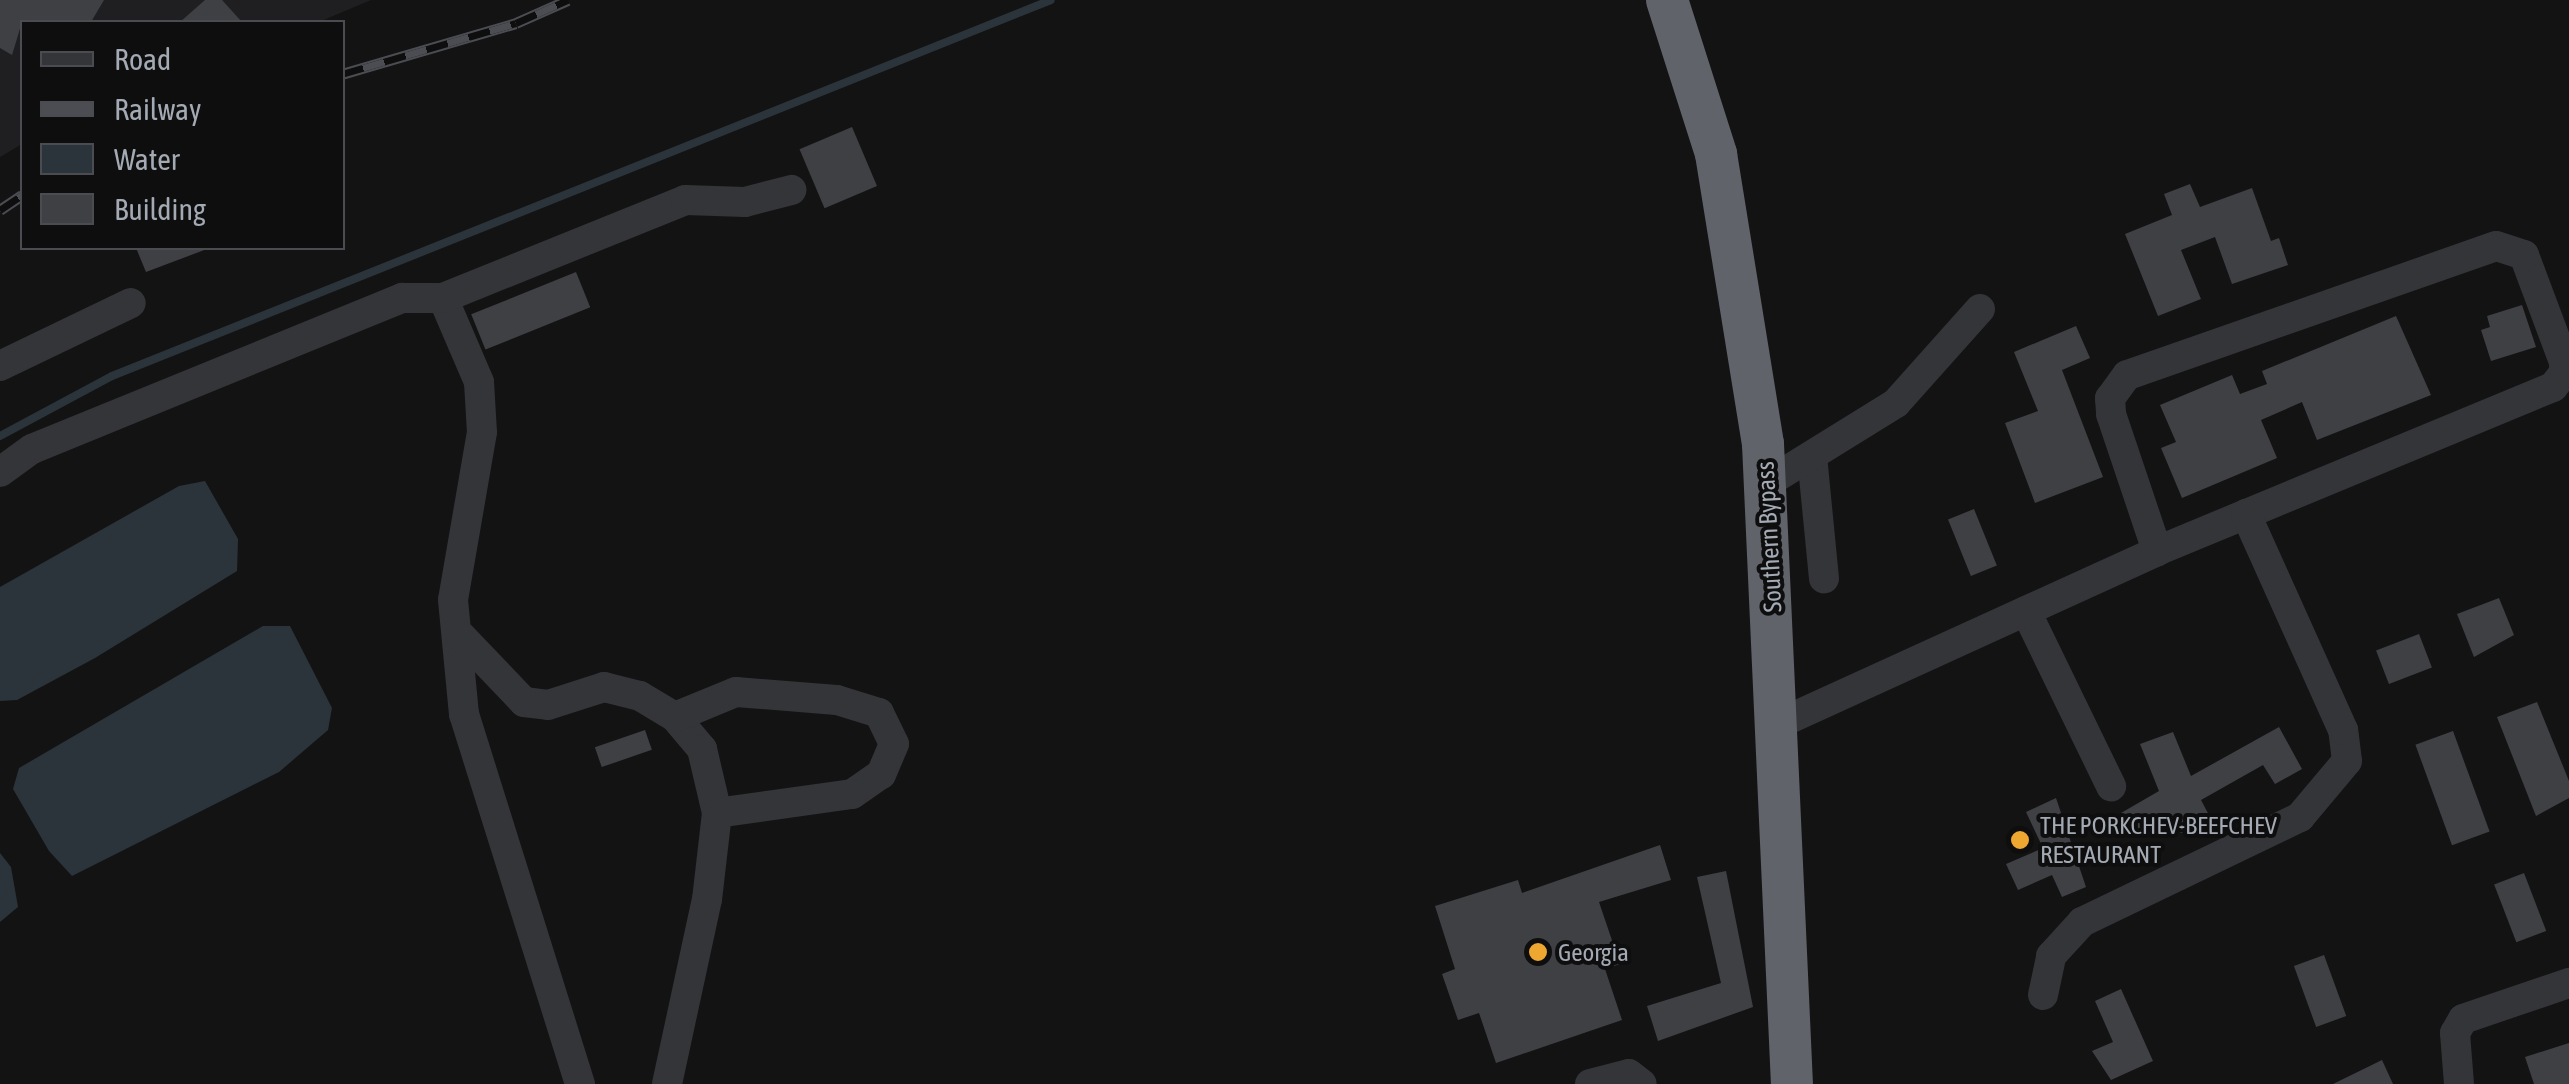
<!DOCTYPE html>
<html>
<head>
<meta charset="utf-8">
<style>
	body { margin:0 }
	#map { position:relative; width:2569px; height:1084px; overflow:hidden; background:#131314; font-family:"Asap Condensed",sans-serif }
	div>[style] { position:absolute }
	.built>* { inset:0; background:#1f1f21 }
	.water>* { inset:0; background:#2b343a }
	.stream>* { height:8px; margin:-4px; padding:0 4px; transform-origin:4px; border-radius:4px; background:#2b343a }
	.building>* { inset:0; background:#3f4044; transform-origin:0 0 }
	.minor>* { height:30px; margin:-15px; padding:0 15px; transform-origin:15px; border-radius:15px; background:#343539 }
	.highway>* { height:42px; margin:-21px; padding:0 21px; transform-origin:21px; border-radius:21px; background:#60636a }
	.rail>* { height:11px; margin-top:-5.5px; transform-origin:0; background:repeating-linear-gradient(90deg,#0e0e0f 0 22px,#4b4d52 0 44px); box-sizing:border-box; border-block:2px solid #4b4d52 }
	.dots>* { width:28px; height:28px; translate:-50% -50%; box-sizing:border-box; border:5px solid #0e0e0f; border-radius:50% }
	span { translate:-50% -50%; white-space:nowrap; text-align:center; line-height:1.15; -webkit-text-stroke:8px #0e0e0f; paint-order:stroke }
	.street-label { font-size:25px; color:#a4aab4 }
	.poi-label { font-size:25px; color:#a4aab4 }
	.left { translate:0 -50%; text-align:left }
	.legend { position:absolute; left:20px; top:20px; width:325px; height:230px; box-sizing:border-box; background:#0e0e0f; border:2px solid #4a4c51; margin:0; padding:12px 18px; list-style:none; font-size:30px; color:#a4aab4 }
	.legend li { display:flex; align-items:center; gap:20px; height:50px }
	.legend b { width:50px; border:2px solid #4a4c51 }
</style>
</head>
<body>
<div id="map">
	<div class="built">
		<i style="clip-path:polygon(0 0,371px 0,319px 22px,22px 22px,22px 144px,0 157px)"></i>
	</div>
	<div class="water">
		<i style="clip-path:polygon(205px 481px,238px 539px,237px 571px,95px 658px,17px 700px,0 701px,0 587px,179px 486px)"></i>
		<i style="clip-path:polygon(263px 626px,290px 626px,332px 708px,328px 730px,279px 772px,72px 876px,49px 851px,13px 789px,19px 768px)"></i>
		<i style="clip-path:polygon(0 853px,11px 867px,18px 907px,0 922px)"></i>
	</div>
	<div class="stream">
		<i style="left:0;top:436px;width:127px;rotate:-28.2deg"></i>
		<i style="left:112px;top:376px;width:1011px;rotate:-21.82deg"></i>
	</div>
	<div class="building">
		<i style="clip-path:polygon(0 0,104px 0,91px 22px,22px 22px,12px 55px,0 48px)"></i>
		<i style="clip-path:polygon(205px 0,222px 0,242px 22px,180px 22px)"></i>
		<i style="left:852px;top:127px;width:64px;height:57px;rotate:67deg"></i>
		<i style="clip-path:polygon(2190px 184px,2200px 207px,2252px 188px,2271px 241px,2279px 238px,2288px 265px,2232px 284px,2215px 237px,2181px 250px,2201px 299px,2158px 316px,2125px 234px,2172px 215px,2164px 194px)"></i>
		<i style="clip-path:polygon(136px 248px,207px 248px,207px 249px,146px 272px)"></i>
		<i style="left:576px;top:272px;width:38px;height:113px;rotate:68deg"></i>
		<i style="clip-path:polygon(2522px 305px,2536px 347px,2491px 361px,2481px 330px,2490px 327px,2487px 316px)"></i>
		<i style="clip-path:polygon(2396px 316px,2431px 395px,2317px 440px,2302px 402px,2261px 420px,2277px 458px,2182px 498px,2161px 448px,2176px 442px,2160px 405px,2232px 375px,2240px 394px,2267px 384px,2262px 371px)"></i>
		<i style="clip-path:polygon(2076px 326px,2090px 358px,2062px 370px,2103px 477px,2035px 503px,2005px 423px,2038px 411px,2014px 352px)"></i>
		<i style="left:1974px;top:509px;width:61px;height:28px;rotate:68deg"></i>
		<i style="clip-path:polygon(2499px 598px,2514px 635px,2474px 657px,2457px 614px)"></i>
		<i style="left:2419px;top:634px;width:36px;height:46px;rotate:69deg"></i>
		<i style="clip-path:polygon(2537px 702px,2569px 781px,2569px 798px,2536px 816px,2497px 717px)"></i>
		<i style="clip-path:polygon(2279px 727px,2302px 769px,2275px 784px,2263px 765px,2201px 800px,2210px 817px,2181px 833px,2169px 813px,2132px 833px,2121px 813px,2159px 791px,2140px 744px,2173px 732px,2191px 776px)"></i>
		<i style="left:645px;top:730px;width:21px;height:53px;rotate:71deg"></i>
		<i style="left:2453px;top:731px;width:107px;height:40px;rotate:70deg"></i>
		<i style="clip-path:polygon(2056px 798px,2086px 887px,2062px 897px,2052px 875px,2018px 890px,2006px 864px,2043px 848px,2026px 812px)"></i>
		<i style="clip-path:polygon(1660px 845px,1671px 880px,1599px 902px,1620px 964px,1605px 969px,1622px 1020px,1496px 1063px,1479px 1013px,1458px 1020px,1442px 974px,1455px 969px,1435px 906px,1518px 880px,1522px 893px)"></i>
		<i style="clip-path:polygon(1726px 871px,1753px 1007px,1658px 1041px,1647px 1006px,1721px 983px,1697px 877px)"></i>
		<i style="left:2524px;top:873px;width:62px;height:32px;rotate:69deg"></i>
		<i style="left:2324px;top:955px;width:65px;height:32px;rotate:70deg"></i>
		<i style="clip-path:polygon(2121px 989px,2153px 1061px,2111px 1080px,2092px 1051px,2113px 1042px,2095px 1001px)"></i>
		<i style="clip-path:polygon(2569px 1043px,2569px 1084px,2534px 1084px,2525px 1057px)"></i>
		<i style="clip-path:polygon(2382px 1060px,2393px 1084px,2333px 1084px)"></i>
	</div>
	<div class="minor">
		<i style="left:443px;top:298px;width:91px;rotate:66.8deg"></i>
		<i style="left:479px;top:382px;width:50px;rotate:86.6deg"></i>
		<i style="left:482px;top:432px;width:170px;rotate:99.8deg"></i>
		<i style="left:453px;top:600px;width:115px;rotate:84.5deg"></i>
		<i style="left:464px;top:714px;width:388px;rotate:72.6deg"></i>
		<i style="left:0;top:366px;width:145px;rotate:-25.7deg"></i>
		<i style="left:1812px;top:456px;width:123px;rotate:84.4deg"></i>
		<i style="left:0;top:472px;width:39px;rotate:-36deg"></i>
		<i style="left:32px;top:449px;width:400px;rotate:-22.2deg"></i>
		<i style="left:402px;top:298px;width:41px"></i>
		<i style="left:443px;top:298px;width:261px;rotate:-22deg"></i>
		<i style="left:685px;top:200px;width:60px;rotate:1.9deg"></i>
		<i style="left:745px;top:202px;width:48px;rotate:-14.6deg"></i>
		<i style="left:1767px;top:483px;width:152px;rotate:-31.8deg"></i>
		<i style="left:1896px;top:403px;width:126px;rotate:-48.2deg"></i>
		<i style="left:2026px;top:611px;width:195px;rotate:64.1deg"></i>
		<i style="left:461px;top:636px;width:91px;rotate:46.3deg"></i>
		<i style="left:524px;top:702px;width:24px;rotate:7deg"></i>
		<i style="left:548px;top:705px;width:59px;rotate:-17.8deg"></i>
		<i style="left:604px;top:687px;width:37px;rotate:14deg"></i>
		<i style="left:640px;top:696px;width:41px;rotate:31deg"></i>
		<i style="left:675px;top:717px;width:42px;rotate:49.8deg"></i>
		<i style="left:702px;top:749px;width:66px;rotate:76.8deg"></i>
		<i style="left:717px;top:813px;width:87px;rotate:96.6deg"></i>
		<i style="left:707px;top:899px;width:189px;rotate:102.2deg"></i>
		<i style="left:675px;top:717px;width:66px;rotate:-22.3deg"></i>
		<i style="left:736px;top:692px;width:101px;rotate:4.5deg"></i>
		<i style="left:837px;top:700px;width:44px;rotate:17.2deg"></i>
		<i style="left:879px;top:713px;width:34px;rotate:64deg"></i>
		<i style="left:894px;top:744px;width:33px;rotate:113deg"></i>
		<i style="left:881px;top:774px;width:35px;rotate:145deg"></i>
		<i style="left:852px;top:794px;width:136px;rotate:172deg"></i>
		<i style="left:1778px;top:724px;width:417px;rotate:-24.5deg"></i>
		<i style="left:2157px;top:551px;width:429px;rotate:-22.5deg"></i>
		<i style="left:2553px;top:387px;width:18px;rotate:-52deg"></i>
		<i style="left:2564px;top:373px;width:11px;rotate:-90deg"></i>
		<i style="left:2564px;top:362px;width:114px;rotate:-110.5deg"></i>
		<i style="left:2524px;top:255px;width:29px;rotate:-162deg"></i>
		<i style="left:2496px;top:246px;width:391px;rotate:160.7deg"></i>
		<i style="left:2127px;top:375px;width:29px;rotate:126deg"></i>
		<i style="left:2110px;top:398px;width:16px;rotate:86deg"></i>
		<i style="left:2111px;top:414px;width:145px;rotate:71.4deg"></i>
		<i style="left:2043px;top:995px;width:40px;rotate:-78deg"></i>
		<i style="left:2051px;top:956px;width:46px;rotate:-47.6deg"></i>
		<i style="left:2082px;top:922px;width:242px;rotate:-25.7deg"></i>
		<i style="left:2300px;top:817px;width:73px;rotate:-50deg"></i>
		<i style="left:2347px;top:761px;width:31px;rotate:-97deg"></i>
		<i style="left:2343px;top:730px;width:237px;rotate:-114.2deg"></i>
		<i style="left:1590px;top:1084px;width:40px;rotate:-14.4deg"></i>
		<i style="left:1629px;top:1074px;width:16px;rotate:38deg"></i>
		<i style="left:2459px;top:1084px;width:51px;rotate:-94.5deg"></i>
		<i style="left:2455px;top:1033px;width:16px;rotate:-60deg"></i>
		<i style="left:2463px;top:1019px;width:112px;rotate:-18.8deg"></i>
	</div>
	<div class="highway">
		<i style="left:1667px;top:0;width:162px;rotate:72.3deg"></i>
		<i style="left:1716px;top:154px;width:294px;rotate:80.8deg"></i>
		<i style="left:1763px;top:444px;width:641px;rotate:87.41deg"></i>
	</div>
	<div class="rail">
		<i style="left:342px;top:74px;width:181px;rotate:-16.3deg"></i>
		<i style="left:516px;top:23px;width:57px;rotate:-23.9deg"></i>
		<i style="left:0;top:210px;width:27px;rotate:-34deg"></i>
	</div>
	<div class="dots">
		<i style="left:2020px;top:840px;background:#eea731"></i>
		<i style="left:1538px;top:952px;background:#eea731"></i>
	</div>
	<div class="street-label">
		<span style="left:1769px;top:537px;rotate:-93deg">Southern Bypass</span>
	</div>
	<div class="poi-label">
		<span class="left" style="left:2040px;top:840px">THE PORKCHEV-BEEFCHEV<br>RESTAURANT</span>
		<span class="left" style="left:1558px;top:952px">Georgia</span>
	</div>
	<ul class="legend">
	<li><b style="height:12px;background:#343539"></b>Road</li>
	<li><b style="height:12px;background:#4b4d52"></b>Railway</li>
	<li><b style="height:28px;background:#2b343a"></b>Water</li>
	<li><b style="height:28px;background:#3f4044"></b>Building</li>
	</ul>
</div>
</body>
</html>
